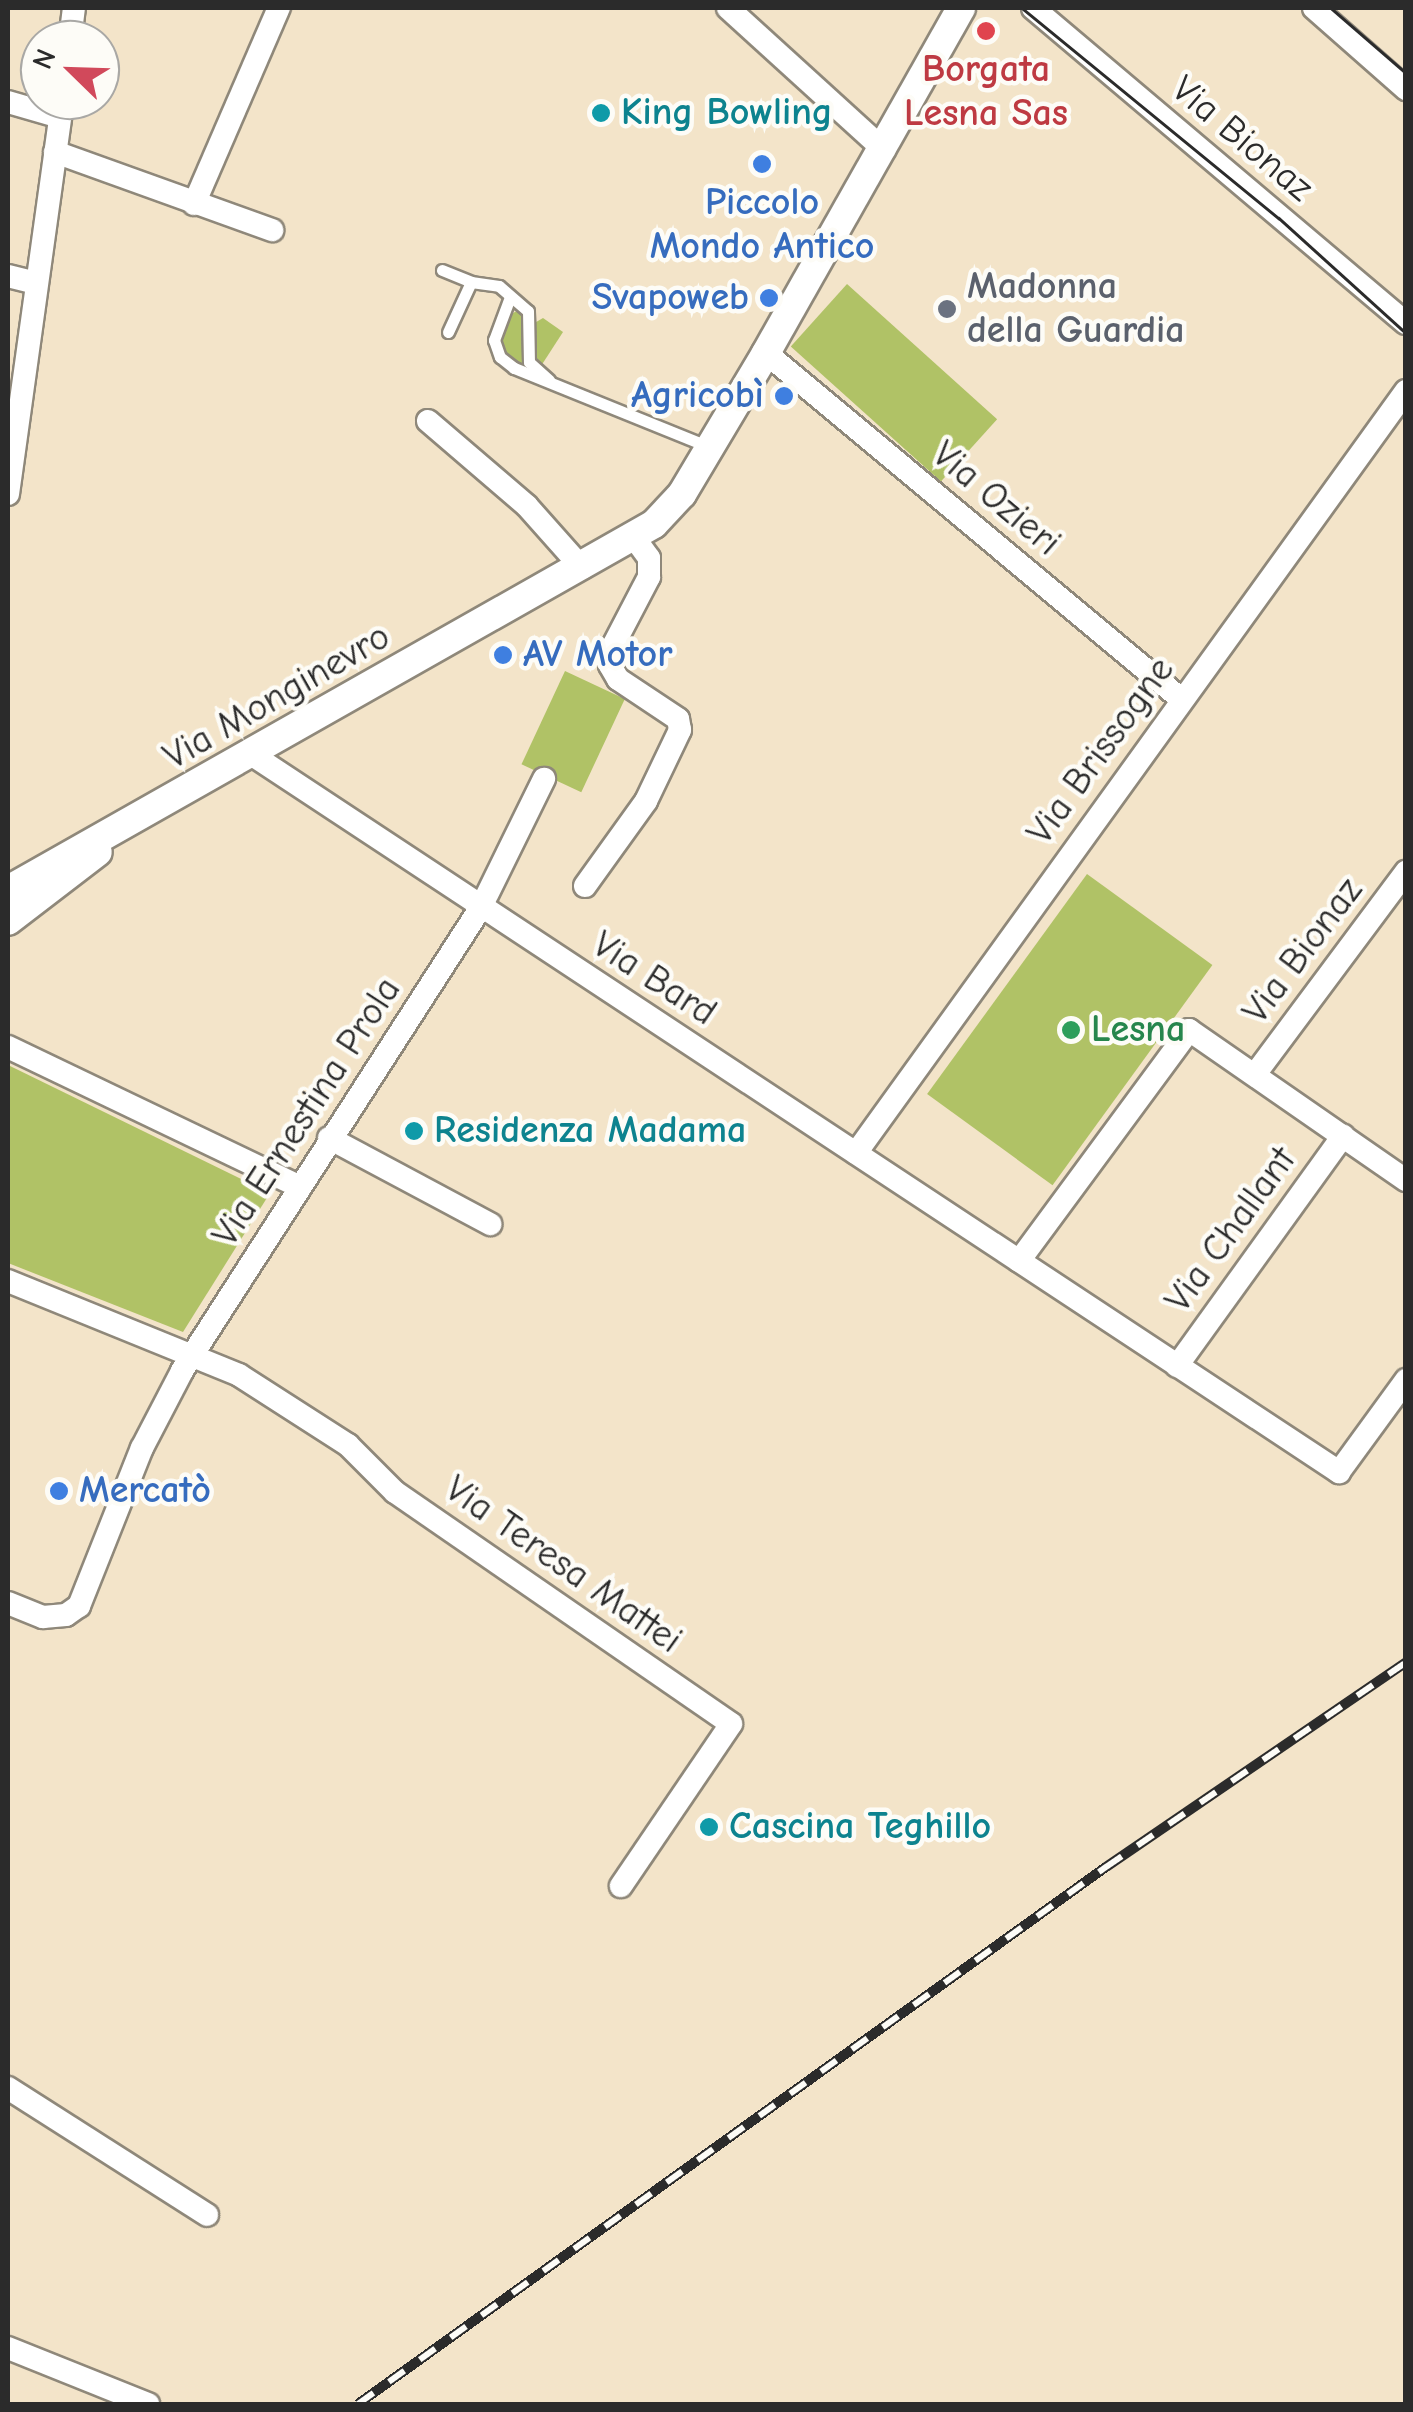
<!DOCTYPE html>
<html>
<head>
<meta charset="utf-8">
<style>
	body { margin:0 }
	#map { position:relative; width:1413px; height:2412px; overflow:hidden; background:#f3e4c9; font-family:"Comic Neue",sans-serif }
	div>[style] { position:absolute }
	.green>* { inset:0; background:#b0c266; transform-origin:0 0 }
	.roads { filter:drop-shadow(2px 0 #8f887a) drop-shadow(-2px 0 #8f887a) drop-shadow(0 2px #8f887a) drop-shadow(0 -2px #8f887a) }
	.service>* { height:11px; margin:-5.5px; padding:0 5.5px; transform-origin:5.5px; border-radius:5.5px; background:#fff }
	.minor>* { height:22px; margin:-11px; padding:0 11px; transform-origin:11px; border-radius:11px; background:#fff }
	.tertiary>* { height:28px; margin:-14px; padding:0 14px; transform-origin:14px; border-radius:14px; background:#fff }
	.tram>* { height:2.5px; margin:-1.25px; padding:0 1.25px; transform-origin:1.25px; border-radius:1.25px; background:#2b2b2b }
	.rail>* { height:10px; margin-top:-5px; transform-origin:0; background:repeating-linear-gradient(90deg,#fdfcf7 0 19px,#2b2b2b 0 38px); box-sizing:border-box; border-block:2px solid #2b2b2b }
	.dots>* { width:28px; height:28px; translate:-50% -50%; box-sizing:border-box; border:5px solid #fdfcf7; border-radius:50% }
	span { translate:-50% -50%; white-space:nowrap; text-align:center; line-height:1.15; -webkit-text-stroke:9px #fdfcf7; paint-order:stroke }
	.health-label { font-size:38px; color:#be3a42; font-weight:700 }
	.culture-label { font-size:38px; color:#0d838f; font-weight:700 }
	.left { translate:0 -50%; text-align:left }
	.street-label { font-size:38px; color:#2b2b2b }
	.shop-label { font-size:38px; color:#366cbe; font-weight:700 }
	.right { translate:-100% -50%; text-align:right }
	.worship-label { font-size:38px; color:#5b616d; font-weight:700 }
	.leisure-label { font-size:38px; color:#27864d; font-weight:700 }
	.frame { position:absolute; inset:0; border:10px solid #2b2b2b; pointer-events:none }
	.north { position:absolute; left:20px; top:20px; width:100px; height:100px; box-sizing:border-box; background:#fdfcf7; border:2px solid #a9a8a5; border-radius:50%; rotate:293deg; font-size:28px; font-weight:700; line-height:40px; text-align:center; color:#2b2b2b }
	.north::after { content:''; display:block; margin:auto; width:35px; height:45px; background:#d1495b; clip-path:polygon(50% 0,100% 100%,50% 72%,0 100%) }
</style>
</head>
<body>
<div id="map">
	<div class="green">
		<i style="left:847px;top:284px;width:202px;height:84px;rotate:42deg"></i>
		<i style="clip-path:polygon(519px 310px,524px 319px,524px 367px,508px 358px,500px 342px,509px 315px)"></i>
		<i style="clip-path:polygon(543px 318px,563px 332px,541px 366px,531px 355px,531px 325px)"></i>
		<i style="left:565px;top:671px;width:66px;height:103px;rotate:25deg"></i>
		<i style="left:1087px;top:874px;width:155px;height:272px;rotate:36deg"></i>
		<i style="clip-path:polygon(8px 1065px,270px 1193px,183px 1332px,8px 1263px)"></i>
	</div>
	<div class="roads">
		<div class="service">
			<i style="left:442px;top:270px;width:31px;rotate:22deg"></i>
			<i style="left:510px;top:297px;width:46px;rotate:110.4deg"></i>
			<i style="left:494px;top:340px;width:18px;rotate:71deg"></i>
			<i style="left:500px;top:357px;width:18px;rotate:38deg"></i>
			<i style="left:514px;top:368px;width:211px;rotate:22deg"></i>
			<i style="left:448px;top:332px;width:55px;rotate:-65.3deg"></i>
			<i style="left:471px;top:282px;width:28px;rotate:8deg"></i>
			<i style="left:499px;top:286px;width:38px;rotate:41deg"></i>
			<i style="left:528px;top:311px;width:51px;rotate:88.9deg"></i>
			<i style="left:529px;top:362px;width:27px;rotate:42deg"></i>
		</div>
		<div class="minor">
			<i style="left:728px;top:8px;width:211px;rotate:42.3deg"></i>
			<i style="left:1033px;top:8px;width:488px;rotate:40.2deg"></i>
			<i style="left:1314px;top:8px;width:123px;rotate:41.4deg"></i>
			<i style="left:70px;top:40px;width:32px;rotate:-83deg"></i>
			<i style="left:8px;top:102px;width:54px;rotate:16.1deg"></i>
			<i style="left:55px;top:152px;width:231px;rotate:19.8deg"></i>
			<i style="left:194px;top:204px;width:214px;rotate:-66.6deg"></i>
			<i style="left:8px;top:276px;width:29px;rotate:14deg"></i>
			<i style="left:766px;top:353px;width:540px;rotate:39.82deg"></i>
			<i style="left:428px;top:421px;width:130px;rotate:40.6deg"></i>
			<i style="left:527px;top:506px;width:83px;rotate:48.4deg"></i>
			<i style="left:8px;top:494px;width:398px;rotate:-82.1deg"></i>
			<i style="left:251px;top:754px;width:1304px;rotate:33.42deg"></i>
			<i style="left:1339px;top:1472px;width:114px;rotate:-53.9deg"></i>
			<i style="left:585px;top:886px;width:105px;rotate:-54.3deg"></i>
			<i style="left:646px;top:801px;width:79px;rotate:-64.4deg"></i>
			<i style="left:680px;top:730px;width:11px;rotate:-100deg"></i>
			<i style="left:678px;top:719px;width:72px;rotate:-146.3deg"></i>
			<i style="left:618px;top:679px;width:16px;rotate:-120deg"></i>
			<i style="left:610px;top:665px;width:21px;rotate:-79deg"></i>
			<i style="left:614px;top:644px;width:76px;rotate:-62.4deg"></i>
			<i style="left:649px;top:577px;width:19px;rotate:-90deg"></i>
			<i style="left:649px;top:558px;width:26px;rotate:-126deg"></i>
			<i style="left:8px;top:1047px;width:324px;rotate:25.6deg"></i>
			<i style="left:1256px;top:1073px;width:251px;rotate:-53.3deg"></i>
			<i style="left:329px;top:1138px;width:183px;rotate:28.1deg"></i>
			<i style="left:856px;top:1153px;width:940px;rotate:-54.18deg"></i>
			<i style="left:1019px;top:1261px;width:287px;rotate:-53.6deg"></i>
			<i style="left:1189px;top:1030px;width:264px;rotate:34.7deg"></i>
			<i style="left:8px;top:1281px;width:249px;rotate:22.1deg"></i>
			<i style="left:239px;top:1375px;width:130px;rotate:32.7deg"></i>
			<i style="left:348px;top:1445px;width:66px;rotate:45deg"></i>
			<i style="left:395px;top:1492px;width:408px;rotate:34.6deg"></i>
			<i style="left:731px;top:1724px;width:196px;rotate:124.2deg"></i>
			<i style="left:1177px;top:1366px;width:284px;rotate:-54.2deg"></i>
			<i style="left:8px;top:1603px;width:38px;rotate:22deg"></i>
			<i style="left:43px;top:1617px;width:23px;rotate:-5deg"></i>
			<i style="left:66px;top:1615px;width:16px;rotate:-35deg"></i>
			<i style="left:79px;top:1606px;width:170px;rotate:-68.3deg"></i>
			<i style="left:142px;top:1448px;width:87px;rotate:-62.5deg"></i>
			<i style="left:182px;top:1371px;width:552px;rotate:-57.2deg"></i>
			<i style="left:481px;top:907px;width:143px;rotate:-63.8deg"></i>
			<i style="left:8px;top:2088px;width:236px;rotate:32.5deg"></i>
			<i style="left:8px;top:2348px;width:151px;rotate:21.8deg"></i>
		</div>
		<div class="tertiary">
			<i style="left:8px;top:890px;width:742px;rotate:-29.53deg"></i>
			<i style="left:654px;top:524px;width:41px;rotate:-47deg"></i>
			<i style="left:682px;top:494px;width:164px;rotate:-59.2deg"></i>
			<i style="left:766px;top:353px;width:396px;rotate:-60.5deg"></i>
			<i style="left:8px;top:921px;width:113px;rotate:-37.5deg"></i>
		</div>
	</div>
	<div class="tram">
		<i style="left:1022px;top:8px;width:332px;rotate:39.3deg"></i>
		<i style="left:1279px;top:218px;width:171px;rotate:42.2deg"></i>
		<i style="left:1331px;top:8px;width:99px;rotate:40.9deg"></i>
	</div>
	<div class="rail">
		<i style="left:358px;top:2404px;width:921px;rotate:-35.68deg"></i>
		<i style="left:1106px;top:1867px;width:363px;rotate:-34.3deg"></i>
	</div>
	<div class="dots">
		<i style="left:986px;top:31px;background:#e0444e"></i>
		<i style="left:601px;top:113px;background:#0f9aa8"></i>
		<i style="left:762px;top:164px;background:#3f7fe0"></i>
		<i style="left:769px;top:298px;background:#3f7fe0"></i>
		<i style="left:947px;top:309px;background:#6b7280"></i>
		<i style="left:784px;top:396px;background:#3f7fe0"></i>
		<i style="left:503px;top:655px;background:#3f7fe0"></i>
		<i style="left:1071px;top:1030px;background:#2e9e5b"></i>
		<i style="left:414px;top:1131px;background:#0f9aa8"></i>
		<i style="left:59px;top:1491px;background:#3f7fe0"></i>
		<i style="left:709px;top:1827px;background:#0f9aa8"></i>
	</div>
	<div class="health-label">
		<span style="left:986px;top:92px">Borgata<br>Lesna Sas</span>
	</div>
	<div class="culture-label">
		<span class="left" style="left:621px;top:113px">King Bowling</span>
		<span class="left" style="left:434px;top:1131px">Residenza Madama</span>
		<span class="left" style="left:729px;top:1827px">Cascina Teghillo</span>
	</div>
	<div class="street-label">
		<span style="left:1242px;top:139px;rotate:40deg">Via Bionaz</span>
		<span style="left:996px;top:499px;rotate:40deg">Via Ozieri</span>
		<span style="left:277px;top:697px;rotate:-30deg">Via Monginevro</span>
		<span style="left:1101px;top:751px;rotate:-54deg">Via Brissogne</span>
		<span style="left:1303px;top:951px;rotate:-53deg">Via Bionaz</span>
		<span style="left:654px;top:979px;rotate:33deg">Via Bard</span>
		<span style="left:307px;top:1112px;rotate:-57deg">Via Ernestina Prola</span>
		<span style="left:1231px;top:1230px;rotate:-54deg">Via Challant</span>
		<span style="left:563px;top:1565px;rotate:35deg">Via Teresa Mattei</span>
	</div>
	<div class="shop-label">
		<span style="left:762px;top:225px">Piccolo<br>Mondo Antico</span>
		<span class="right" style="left:749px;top:298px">Svapoweb</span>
		<span class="right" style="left:764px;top:396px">Agricobì</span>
		<span class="left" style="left:523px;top:655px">AV Motor</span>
		<span class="left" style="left:79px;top:1491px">Mercatò</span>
	</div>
	<div class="worship-label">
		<span class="left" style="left:967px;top:309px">Madonna<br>della Guardia</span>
	</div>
	<div class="leisure-label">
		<span class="left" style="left:1091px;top:1030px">Lesna</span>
	</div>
	<div class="frame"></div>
	<div class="north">N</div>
</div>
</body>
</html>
